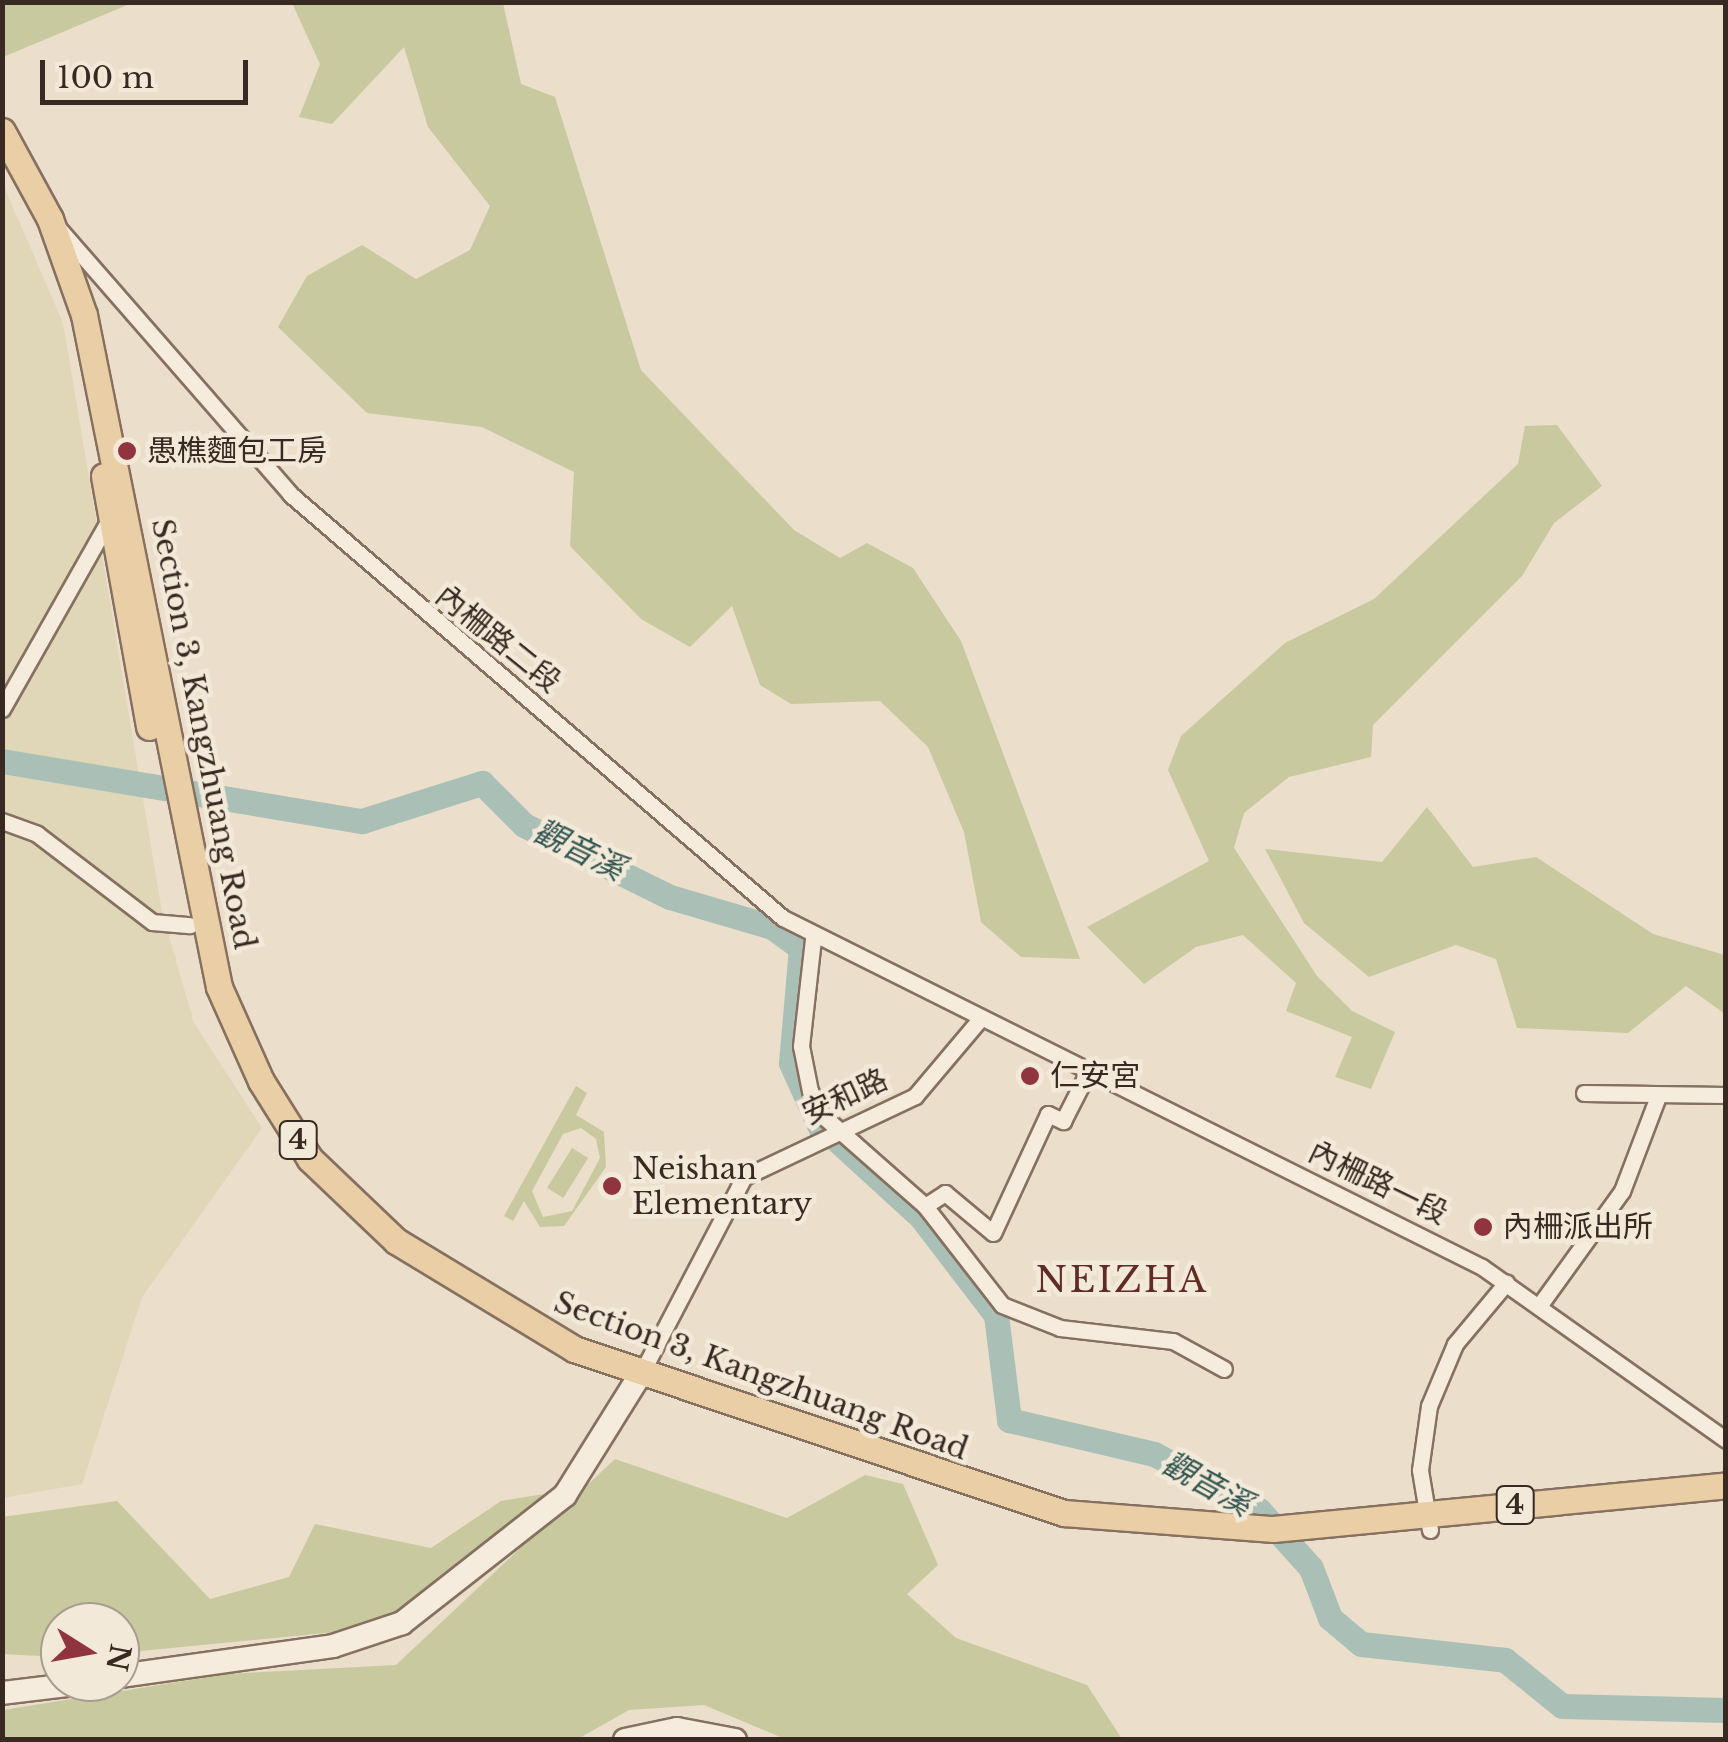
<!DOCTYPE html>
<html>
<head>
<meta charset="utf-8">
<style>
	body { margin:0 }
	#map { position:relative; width:1728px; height:1742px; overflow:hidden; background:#ebdeca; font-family:"Libre Baskerville","Noto Sans TC",serif }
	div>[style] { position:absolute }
	.farmland>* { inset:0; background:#e0d6b8 }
	.green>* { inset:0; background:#c8c99e; transform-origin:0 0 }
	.river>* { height:25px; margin:-12.5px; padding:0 12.5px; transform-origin:12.5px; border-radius:12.5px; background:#aac0b7 }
	.roads { filter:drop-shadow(2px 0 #867060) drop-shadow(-2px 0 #867060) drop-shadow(0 2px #867060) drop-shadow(0 -2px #867060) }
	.street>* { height:15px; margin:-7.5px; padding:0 7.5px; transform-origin:7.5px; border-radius:7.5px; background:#f6ecdd }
	.secondary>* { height:22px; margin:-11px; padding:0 11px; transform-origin:11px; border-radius:11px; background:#f6ecdd }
	.primary>* { height:25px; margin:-12.5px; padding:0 12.5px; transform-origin:12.5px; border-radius:12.5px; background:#eacea6 }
	.dots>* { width:28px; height:28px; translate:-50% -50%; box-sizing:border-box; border:5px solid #f3e9d9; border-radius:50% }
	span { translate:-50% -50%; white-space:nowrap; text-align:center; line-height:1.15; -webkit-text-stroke:9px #f3e9d9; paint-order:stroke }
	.shield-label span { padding:2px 8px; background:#f3e9d9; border:2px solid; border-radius:8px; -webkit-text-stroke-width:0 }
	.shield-label { font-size:28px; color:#382a22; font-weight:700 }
	.poi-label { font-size:30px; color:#382a22 }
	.left { translate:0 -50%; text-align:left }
	.street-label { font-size:30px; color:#382a22 }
	.water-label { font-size:32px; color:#335651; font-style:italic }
	.quarter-label { font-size:35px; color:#612c25; letter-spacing:2.5px }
	.frame { position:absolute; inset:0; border:5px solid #382a22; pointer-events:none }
	.north { position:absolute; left:40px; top:1602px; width:100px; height:100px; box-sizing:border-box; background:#f3e9d9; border:2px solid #a89d90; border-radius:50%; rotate:101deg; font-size:28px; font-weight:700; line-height:40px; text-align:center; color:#382a22 }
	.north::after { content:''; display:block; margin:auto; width:35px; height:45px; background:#90353f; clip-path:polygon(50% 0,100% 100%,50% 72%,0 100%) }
	.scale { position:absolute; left:40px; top:60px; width:208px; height:45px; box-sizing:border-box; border:5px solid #382a22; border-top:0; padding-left:12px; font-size:30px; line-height:35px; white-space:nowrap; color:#382a22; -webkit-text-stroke:8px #f3e9d9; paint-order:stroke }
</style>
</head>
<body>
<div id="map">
	<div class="farmland">
		<i style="clip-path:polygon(2px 182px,63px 323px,162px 912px,194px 1023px,262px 1128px,142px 1297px,82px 1484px,3px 1498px)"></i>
	</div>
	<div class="green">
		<i style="clip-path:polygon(3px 2px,132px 2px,132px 3px,3px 57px)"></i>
		<i style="clip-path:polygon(292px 3px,503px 3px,521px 84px,555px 97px,641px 370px,794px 530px,840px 558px,867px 543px,913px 568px,961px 641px,1080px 959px,1021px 957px,981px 922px,964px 832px,928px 747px,880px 701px,791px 704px,760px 685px,732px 606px,690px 647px,641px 619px,570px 546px,574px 472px,482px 427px,367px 413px,278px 327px,307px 276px,362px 245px,416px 279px,470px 250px,490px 206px,428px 127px,404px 47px,332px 124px,299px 117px,320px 64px)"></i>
		<i style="clip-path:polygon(1557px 425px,1602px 486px,1554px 523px,1522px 576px,1373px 725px,1371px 757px,1289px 777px,1244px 813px,1234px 848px,1317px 976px,1352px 1011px,1395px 1032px,1371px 1089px,1335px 1077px,1352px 1037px,1286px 1011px,1296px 983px,1243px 935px,1196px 947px,1144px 984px,1087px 927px,1209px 861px,1168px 770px,1181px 736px,1285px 643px,1374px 599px,1518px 464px,1525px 426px)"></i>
		<i style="clip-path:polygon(1427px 807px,1473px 867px,1536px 857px,1653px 934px,1725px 955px,1725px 1014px,1686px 986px,1628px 1033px,1517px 1028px,1496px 959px,1456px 945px,1369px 977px,1304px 923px,1265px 849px,1382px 862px)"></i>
		<i style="clip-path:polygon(evenodd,576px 1086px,587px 1093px,576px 1115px,604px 1132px,606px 1167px,564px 1226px,540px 1227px,524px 1201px,513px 1221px,504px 1216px,576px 1086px,581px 1128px,596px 1139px,600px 1158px,572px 1211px,543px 1217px,532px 1191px,563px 1134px,581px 1128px)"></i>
		<i style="left:572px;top:1148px;width:19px;height:47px;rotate:32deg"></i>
		<i style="clip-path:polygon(615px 1459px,787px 1518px,865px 1475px,903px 1484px,938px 1565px,907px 1594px,956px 1638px,1087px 1685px,1122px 1739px,785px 1739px,704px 1705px,629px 1710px,576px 1740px,3px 1740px,3px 1710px,228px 1674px,396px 1665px)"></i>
		<i style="clip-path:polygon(544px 1494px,419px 1606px,367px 1629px,120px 1653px,120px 1622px,60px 1622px,60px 1657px,3px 1654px,2px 1517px,117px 1501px,210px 1599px,289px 1577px,315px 1524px,431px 1548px,501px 1501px)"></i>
	</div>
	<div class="river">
		<i style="left:2px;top:761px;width:365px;rotate:9.5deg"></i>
		<i style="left:362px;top:821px;width:126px;rotate:-17.6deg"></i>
		<i style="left:482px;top:783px;width:59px;rotate:45deg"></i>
		<i style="left:524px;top:825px;width:163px;rotate:26.3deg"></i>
		<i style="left:670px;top:897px;width:106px;rotate:16.4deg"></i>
		<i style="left:772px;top:927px;width:36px;rotate:36deg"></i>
		<i style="left:801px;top:948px;width:115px;rotate:95deg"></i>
		<i style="left:791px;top:1063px;width:70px;rotate:65.6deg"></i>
		<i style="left:838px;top:1141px;width:113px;rotate:42.5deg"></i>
		<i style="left:921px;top:1217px;width:123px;rotate:52.6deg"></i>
		<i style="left:996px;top:1315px;width:106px;rotate:82.9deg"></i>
		<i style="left:1009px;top:1420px;width:149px;rotate:13.2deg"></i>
		<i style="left:1154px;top:1454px;width:119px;rotate:28.1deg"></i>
		<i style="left:1259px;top:1510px;width:78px;rotate:48.1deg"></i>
		<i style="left:1311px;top:1568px;width:53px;rotate:69.2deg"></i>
		<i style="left:1330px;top:1618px;width:40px;rotate:40deg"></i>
		<i style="left:1361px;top:1644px;width:145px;rotate:6.3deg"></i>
		<i style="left:1505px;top:1660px;width:73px;rotate:38.9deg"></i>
		<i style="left:1562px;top:1706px;width:164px;rotate:1.4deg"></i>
	</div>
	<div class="roads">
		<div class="street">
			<i style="left:54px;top:223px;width:359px;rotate:48.9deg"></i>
			<i style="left:290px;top:494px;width:650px;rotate:40.7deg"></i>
			<i style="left:783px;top:918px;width:781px;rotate:26.53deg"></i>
			<i style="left:1482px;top:1267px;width:299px;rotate:35.3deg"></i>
			<i style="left:2px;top:709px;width:219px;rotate:-60.5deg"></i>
			<i style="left:2px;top:821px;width:37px;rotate:20deg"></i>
			<i style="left:37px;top:834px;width:145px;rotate:37.4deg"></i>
			<i style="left:152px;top:922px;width:38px;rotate:5deg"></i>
			<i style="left:813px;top:939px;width:108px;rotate:96.4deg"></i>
			<i style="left:801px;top:1046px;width:46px;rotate:78.7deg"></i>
			<i style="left:810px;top:1091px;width:28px;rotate:63deg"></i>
			<i style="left:823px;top:1116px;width:136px;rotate:41.4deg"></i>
			<i style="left:925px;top:1206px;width:125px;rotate:52.1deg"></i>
			<i style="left:1002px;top:1305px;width:62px;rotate:21.6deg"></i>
			<i style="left:1060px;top:1328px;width:114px;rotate:6.6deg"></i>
			<i style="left:1173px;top:1341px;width:58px;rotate:28.8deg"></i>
			<i style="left:1584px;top:1093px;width:142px;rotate:0.8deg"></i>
			<i style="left:925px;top:1206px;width:24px;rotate:-33deg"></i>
			<i style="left:945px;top:1193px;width:62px;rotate:39.8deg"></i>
			<i style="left:993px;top:1233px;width:131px;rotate:-65.2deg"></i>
			<i style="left:1048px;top:1114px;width:17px;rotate:25deg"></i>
			<i style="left:1063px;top:1121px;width:55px;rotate:-63deg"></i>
			<i style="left:1539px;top:1306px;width:142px;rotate:-54.2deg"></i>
			<i style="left:1622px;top:1191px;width:98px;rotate:-69.2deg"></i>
			<i style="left:642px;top:1372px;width:220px;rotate:-62.4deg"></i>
			<i style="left:744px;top:1177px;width:189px;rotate:-25.3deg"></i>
			<i style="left:915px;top:1096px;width:101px;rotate:-49.8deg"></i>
			<i style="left:1430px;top:1530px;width:61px;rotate:-99.5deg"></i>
			<i style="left:1420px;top:1470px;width:65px;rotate:-82deg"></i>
			<i style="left:1429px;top:1406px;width:67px;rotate:-67.2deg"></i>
			<i style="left:1455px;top:1344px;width:80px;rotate:-50.1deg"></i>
		</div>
		<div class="secondary">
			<i style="left:120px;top:1676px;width:215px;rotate:-8deg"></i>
			<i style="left:333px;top:1646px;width:73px;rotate:-18.4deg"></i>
			<i style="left:402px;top:1623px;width:207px;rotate:-38.1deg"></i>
			<i style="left:565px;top:1495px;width:145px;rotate:-58deg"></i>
			<i style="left:2px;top:1693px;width:92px;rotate:-6.9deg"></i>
			<i style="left:625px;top:1740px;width:53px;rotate:-11.9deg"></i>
			<i style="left:677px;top:1729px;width:59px;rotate:10.7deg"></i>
		</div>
		<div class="primary">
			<i style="left:2px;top:131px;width:100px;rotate:61.4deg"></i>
			<i style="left:50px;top:219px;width:102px;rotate:70.5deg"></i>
			<i style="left:84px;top:315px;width:685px;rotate:78.64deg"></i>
			<i style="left:219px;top:987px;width:103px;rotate:65.9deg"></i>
			<i style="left:261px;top:1081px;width:92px;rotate:57.9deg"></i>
			<i style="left:310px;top:1159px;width:119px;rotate:43.6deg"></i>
			<i style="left:396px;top:1241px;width:208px;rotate:31.2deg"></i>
			<i style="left:574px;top:1349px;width:517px;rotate:18.51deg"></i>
			<i style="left:1064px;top:1513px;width:210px;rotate:4.4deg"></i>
			<i style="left:1273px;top:1529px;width:455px;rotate:-5.5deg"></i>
			<i style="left:104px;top:476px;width:255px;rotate:79.8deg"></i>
		</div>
	</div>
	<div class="dots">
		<i style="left:127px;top:451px;background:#90353f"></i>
		<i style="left:1030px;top:1076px;background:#90353f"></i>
		<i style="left:612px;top:1186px;background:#90353f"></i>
		<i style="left:1483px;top:1227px;background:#90353f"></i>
	</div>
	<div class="shield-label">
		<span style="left:298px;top:1140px">4</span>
		<span style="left:1515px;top:1505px">4</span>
	</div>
	<div class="poi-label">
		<span class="left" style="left:147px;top:451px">愚樵麵包工房</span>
		<span class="left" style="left:1050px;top:1076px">仁安宮</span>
		<span class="left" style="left:632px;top:1186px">Neishan<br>Elementary</span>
		<span class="left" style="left:1503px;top:1227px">內柵派出所</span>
	</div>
	<div class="street-label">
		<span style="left:498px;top:639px;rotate:39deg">內柵路二段</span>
		<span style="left:203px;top:734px;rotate:79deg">Section 3, Kangzhuang Road</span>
		<span style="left:845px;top:1097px;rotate:-25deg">安和路</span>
		<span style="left:1378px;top:1183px;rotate:26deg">內柵路一段</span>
		<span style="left:761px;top:1376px;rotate:20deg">Section 3, Kangzhuang Road</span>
	</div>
	<div class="water-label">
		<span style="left:579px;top:850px;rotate:26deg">觀音溪</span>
		<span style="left:1207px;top:1484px;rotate:29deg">觀音溪</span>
	</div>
	<div class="quarter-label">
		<span style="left:1122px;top:1280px">NEIZHA</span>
	</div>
	<div class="frame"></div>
	<div class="north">N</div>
	<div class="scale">100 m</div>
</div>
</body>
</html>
